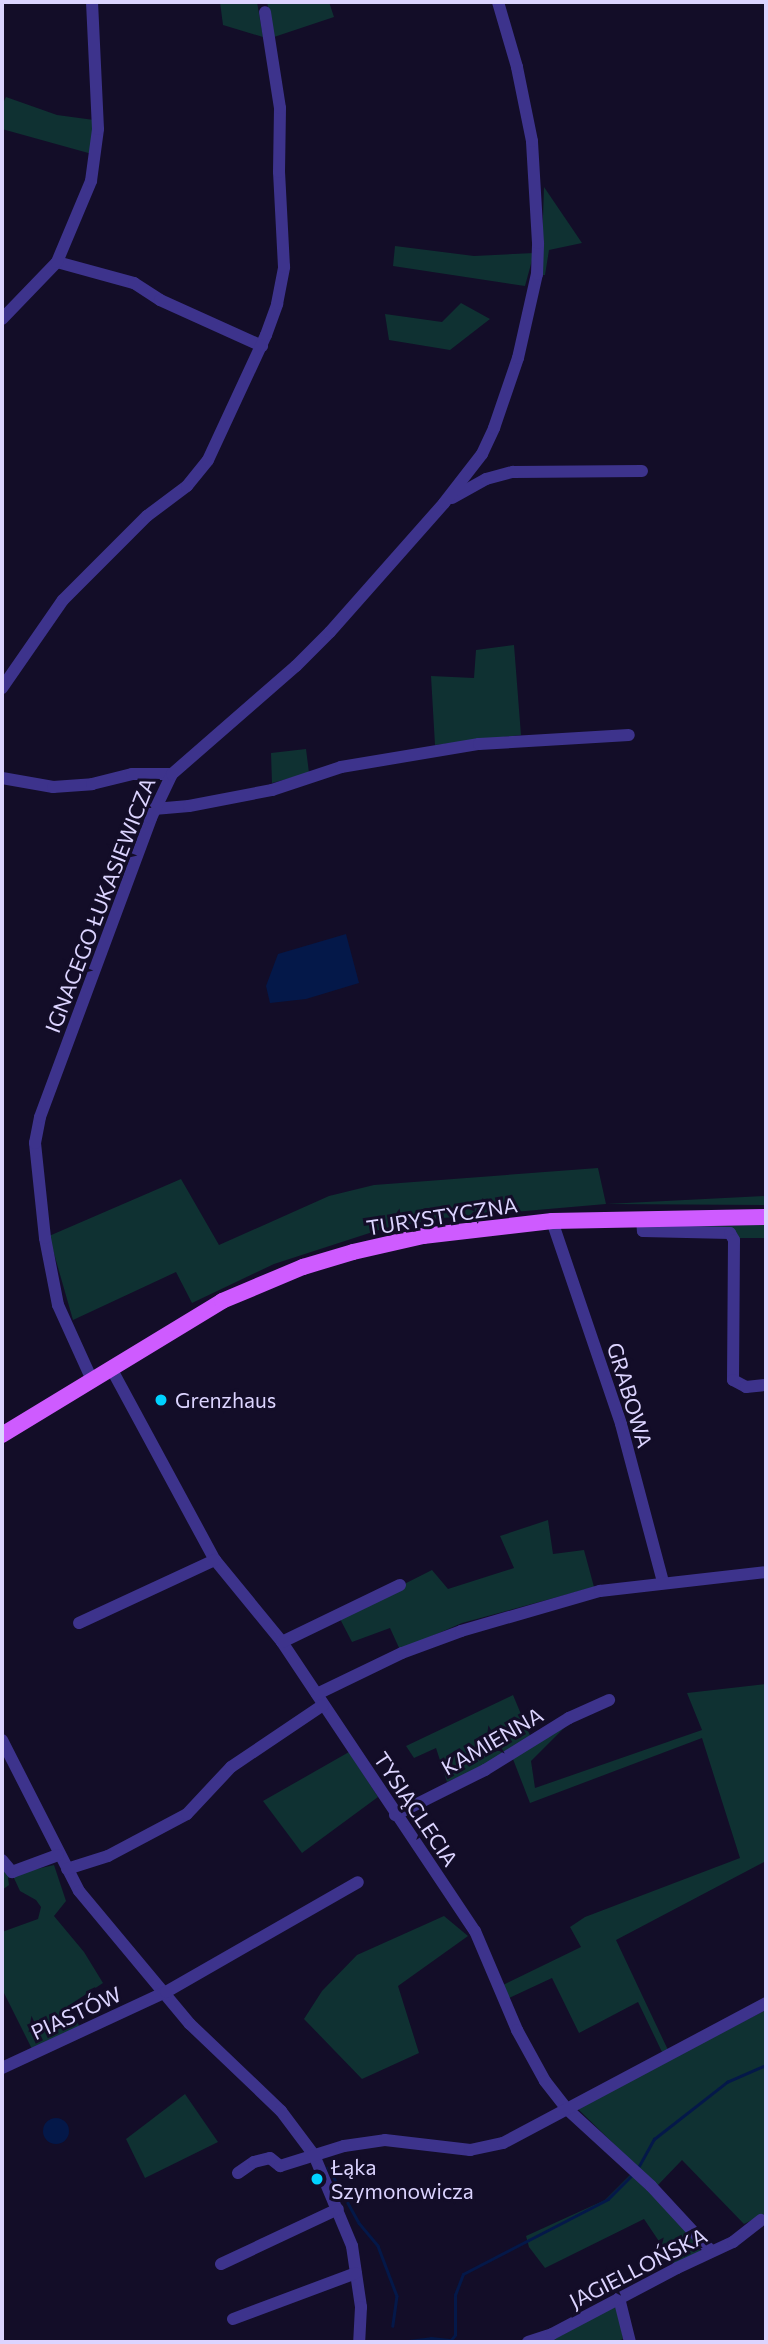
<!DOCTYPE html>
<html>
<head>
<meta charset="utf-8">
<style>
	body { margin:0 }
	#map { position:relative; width:768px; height:2344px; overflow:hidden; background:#130d28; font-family:Commissioner,sans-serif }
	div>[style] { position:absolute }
	.green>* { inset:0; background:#0f3132 }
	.water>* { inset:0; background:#041849 }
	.round { border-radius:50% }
	.stream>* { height:2.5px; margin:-1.25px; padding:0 1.25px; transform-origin:1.25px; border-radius:1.25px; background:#041849 }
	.minor>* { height:12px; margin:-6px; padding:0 6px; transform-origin:6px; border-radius:6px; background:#3d338c }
	.major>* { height:16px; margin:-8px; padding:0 8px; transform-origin:8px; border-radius:8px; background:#ce5bff }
	.dots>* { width:19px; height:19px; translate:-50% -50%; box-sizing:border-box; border:4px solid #130d28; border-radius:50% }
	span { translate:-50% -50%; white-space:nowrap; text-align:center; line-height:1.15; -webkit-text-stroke:6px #130d28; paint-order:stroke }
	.street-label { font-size:21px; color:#dcd4ff }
	.poi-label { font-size:21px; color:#dcd4ff }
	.left { translate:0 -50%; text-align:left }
	.frame { position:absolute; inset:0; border:4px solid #dcd4ff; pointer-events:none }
</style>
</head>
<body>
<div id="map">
	<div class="green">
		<i style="clip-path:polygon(220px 2px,257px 2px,263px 37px,223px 25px)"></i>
		<i style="clip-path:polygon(267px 2px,329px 2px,334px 17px,274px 37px)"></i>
		<i style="clip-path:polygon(6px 97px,57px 115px,94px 120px,92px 154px,2px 129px,2px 105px)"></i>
		<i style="clip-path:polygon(544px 187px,582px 243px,549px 250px,545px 275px,541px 275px)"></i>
		<i style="clip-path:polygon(395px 246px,474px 256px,534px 253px,525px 286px,393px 266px)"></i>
		<i style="clip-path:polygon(461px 303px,490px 319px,450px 350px,389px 340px,385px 314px,442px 322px)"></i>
		<i style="clip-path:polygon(514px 645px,521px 735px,435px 745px,431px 676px,474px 678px,476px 650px)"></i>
		<i style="clip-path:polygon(306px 749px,309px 773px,272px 783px,271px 753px)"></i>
		<i style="clip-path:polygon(598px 1168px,606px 1204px,766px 1196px,766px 1205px,606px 1204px,443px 1218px,385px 1228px,274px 1264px,192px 1303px,176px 1272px,73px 1320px,49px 1236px,181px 1179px,219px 1245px,329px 1196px,374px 1185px)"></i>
		<i style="clip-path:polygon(766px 1225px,766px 1238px,737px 1238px,662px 1226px)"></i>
		<i style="clip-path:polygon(548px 1520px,553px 1554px,584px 1550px,594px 1587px,462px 1623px,400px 1650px,390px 1628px,352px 1642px,339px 1617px,432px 1570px,448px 1589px,514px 1568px,500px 1536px)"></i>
		<i style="clip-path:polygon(766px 1684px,766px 1861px,616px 1940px,668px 2050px,662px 2052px,638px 2002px,579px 2033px,552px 1978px,507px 1999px,503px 1985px,581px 1947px,570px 1927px,585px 1917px,740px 1858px,702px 1738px,530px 1803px,511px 1754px,447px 1782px,436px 1748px,414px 1758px,406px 1746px,513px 1695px,531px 1738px,569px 1723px,531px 1761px,535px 1788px,702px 1730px,687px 1693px)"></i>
		<i style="clip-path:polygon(349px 1752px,378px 1797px,302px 1853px,263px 1801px)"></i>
		<i style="clip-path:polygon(2px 1864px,11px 1875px,54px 1865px,66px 1901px,54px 1916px,84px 1952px,103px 1983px,68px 2006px,81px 2029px,33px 2051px,2px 1989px,2px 1932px,38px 1919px,41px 1907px,36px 1900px,20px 1891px,13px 1876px,8px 1878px,9px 1885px,2px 1890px)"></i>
		<i style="clip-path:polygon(444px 1916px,468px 1936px,398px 1986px,419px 2053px,362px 2079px,304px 2019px,322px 1991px,357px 1955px)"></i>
		<i style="clip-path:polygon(766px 2010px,766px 2213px,744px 2224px,682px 2160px,657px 2186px,579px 2110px,579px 2106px)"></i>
		<i style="clip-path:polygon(185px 2094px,218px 2142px,145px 2178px,126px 2139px)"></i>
		<i style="clip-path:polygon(631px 2174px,679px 2221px,701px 2251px,675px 2265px,644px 2219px,545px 2268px,529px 2247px,526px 2236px,605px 2200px)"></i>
		<i style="clip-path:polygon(617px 2303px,623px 2339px,616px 2342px,539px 2342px)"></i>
	</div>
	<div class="water">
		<i style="clip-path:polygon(346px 934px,359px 983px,306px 999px,270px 1003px,266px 986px,278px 954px)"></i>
		<i class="round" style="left:43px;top:2118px;width:26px;height:26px"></i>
	</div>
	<div class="stream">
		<i style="left:639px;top:2166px;width:31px;rotate:-61deg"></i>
		<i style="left:654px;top:2139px;width:93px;rotate:-38deg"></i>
		<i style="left:727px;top:2082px;width:43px;rotate:-23.6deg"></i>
		<i style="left:328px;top:2167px;width:64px;rotate:61deg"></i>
		<i style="left:359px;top:2223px;width:30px;rotate:50deg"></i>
		<i style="left:378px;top:2246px;width:53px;rotate:69.2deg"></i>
		<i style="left:397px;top:2296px;width:30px;rotate:98deg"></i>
		<i style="left:400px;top:2342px;width:31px;rotate:-7deg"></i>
		<i style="left:431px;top:2338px;width:20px;rotate:6deg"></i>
		<i style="left:451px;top:2340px;width:6px;rotate:-51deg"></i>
		<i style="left:455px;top:2335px;width:40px;rotate:-90deg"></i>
		<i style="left:455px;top:2295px;width:22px;rotate:-69deg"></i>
		<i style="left:463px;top:2274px;width:163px;rotate:-27.3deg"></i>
		<i style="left:608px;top:2199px;width:33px;rotate:-45deg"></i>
	</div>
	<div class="minor">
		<i style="left:57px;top:262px;width:80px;rotate:15.3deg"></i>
		<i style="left:134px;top:283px;width:31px;rotate:33deg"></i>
		<i style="left:160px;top:300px;width:112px;rotate:24.3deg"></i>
		<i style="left:2px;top:319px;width:79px;rotate:-46deg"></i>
		<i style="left:57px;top:262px;width:88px;rotate:-67.2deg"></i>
		<i style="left:91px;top:181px;width:52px;rotate:-82.3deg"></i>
		<i style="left:98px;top:129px;width:127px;rotate:-92.7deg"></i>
		<i style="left:452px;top:498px;width:39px;rotate:-29deg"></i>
		<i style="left:486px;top:479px;width:28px;rotate:-15deg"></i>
		<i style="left:513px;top:472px;width:129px;rotate:-0.4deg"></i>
		<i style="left:2px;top:688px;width:107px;rotate:-55.3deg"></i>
		<i style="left:63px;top:600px;width:119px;rotate:-45deg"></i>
		<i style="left:147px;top:516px;width:50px;rotate:-36.9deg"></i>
		<i style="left:187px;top:486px;width:33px;rotate:-51deg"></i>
		<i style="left:208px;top:460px;width:138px;rotate:-65.1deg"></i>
		<i style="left:266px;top:335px;width:33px;rotate:-70deg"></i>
		<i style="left:277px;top:304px;width:38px;rotate:-79deg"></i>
		<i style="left:284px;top:267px;width:95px;rotate:-93deg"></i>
		<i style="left:279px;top:172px;width:64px;rotate:-89.1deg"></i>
		<i style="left:280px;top:108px;width:97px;rotate:-98.9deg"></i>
		<i style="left:2px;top:778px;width:52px;rotate:10deg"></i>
		<i style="left:53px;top:787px;width:39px;rotate:-4deg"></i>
		<i style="left:92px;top:784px;width:41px;rotate:-14deg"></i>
		<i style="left:132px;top:774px;width:40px"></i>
		<i style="left:154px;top:809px;width:35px;rotate:-5deg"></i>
		<i style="left:189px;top:806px;width:85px;rotate:-10.9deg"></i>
		<i style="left:272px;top:790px;width:73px;rotate:-18.4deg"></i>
		<i style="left:341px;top:767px;width:140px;rotate:-9.5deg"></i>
		<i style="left:479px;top:744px;width:150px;rotate:-3.4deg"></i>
		<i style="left:642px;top:1218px;width:13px;rotate:86deg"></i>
		<i style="left:643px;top:1231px;width:87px;rotate:1.3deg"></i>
		<i style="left:730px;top:1233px;width:8px;rotate:60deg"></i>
		<i style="left:734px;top:1240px;width:140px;rotate:90.4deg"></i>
		<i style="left:733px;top:1380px;width:15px;rotate:28deg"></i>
		<i style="left:746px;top:1387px;width:20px;rotate:-6deg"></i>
		<i style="left:552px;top:1221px;width:214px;rotate:71.2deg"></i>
		<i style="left:621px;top:1424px;width:163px;rotate:75.1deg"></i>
		<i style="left:111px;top:1368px;width:218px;rotate:61.6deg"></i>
		<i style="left:215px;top:1560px;width:106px;rotate:50.7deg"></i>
		<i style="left:282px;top:1642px;width:348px;rotate:56.3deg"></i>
		<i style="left:475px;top:1931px;width:108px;rotate:67deg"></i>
		<i style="left:517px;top:2030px;width:58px;rotate:61.2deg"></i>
		<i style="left:545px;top:2081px;width:36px;rotate:52deg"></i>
		<i style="left:567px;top:2109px;width:114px;rotate:42.5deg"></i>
		<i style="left:651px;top:2186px;width:88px;rotate:47.3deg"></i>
		<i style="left:92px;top:1380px;width:82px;rotate:-114.4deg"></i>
		<i style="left:58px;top:1305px;width:68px;rotate:-101deg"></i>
		<i style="left:45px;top:1238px;width:96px;rotate:-96deg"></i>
		<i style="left:35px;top:1143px;width:26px;rotate:-79deg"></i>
		<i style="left:40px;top:1117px;width:319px;rotate:-69.6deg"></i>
		<i style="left:151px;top:818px;width:49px;rotate:-64.5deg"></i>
		<i style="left:172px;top:774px;width:164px;rotate:-41.1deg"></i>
		<i style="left:296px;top:666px;width:48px;rotate:-45deg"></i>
		<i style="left:330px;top:632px;width:172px;rotate:-48.5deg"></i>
		<i style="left:444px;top:503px;width:62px;rotate:-52.2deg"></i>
		<i style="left:482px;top:454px;width:29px;rotate:-65deg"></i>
		<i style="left:494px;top:428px;width:74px;rotate:-71.1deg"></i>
		<i style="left:518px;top:358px;width:86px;rotate:-77.3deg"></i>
		<i style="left:537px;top:274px;width:31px;rotate:-88deg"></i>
		<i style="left:538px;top:243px;width:102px;rotate:-93.4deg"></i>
		<i style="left:532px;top:141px;width:76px;rotate:-101.5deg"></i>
		<i style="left:517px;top:67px;width:68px;rotate:-106.3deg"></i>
		<i style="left:79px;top:1623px;width:150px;rotate:-24.9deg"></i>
		<i style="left:282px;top:1642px;width:131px;rotate:-25.8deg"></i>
		<i style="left:317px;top:1694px;width:94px;rotate:-25.8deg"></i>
		<i style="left:402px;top:1653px;width:63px;rotate:-20.4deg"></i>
		<i style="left:461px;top:1631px;width:145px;rotate:-16.1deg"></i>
		<i style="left:600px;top:1591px;width:167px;rotate:-6.5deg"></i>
		<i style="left:2px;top:1740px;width:169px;rotate:63deg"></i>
		<i style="left:79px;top:1891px;width:173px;rotate:50.2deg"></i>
		<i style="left:190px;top:2024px;width:126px;rotate:43.7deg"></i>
		<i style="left:281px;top:2111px;width:55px;rotate:53.1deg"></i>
		<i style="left:314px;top:2155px;width:99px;rotate:67.3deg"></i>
		<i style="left:352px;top:2246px;width:62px;rotate:81.6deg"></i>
		<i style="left:361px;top:2307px;width:35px;rotate:93deg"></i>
		<i style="left:395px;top:1815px;width:101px;rotate:-26.6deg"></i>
		<i style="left:485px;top:1770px;width:99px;rotate:-31.8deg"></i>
		<i style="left:569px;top:1718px;width:44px;rotate:-24.2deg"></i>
		<i style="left:2px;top:1860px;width:16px;rotate:50deg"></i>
		<i style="left:12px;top:1872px;width:49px;rotate:-20.3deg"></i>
		<i style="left:67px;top:1869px;width:43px;rotate:-17.6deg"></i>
		<i style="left:108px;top:1856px;width:89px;rotate:-28deg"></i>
		<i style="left:187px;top:1814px;width:64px;rotate:-46.9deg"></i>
		<i style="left:231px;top:1767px;width:111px;rotate:-34deg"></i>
		<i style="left:2px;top:2068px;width:181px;rotate:-24.9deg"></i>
		<i style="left:166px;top:1992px;width:221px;rotate:-29.8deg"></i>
		<i style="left:238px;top:2173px;width:19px;rotate:-35deg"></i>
		<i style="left:254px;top:2162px;width:16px;rotate:-14deg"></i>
		<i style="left:270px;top:2158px;width:13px;rotate:39deg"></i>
		<i style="left:280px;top:2166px;width:67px;rotate:-17.4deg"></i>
		<i style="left:344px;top:2146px;width:41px;rotate:-8.3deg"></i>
		<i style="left:385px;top:2140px;width:86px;rotate:6.7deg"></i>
		<i style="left:470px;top:2150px;width:34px;rotate:-12deg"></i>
		<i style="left:503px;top:2143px;width:298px;rotate:-28deg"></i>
		<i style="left:221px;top:2264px;width:129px;rotate:-25.2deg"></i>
		<i style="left:619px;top:2298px;width:45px;rotate:76deg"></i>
		<i style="left:233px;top:2319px;width:131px;rotate:-20.5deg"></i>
		<i style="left:528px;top:2342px;width:25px;rotate:-18deg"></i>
		<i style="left:552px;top:2334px;width:141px;rotate:-27.8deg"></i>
		<i style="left:677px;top:2268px;width:62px;rotate:-24.9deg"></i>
		<i style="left:733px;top:2242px;width:36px;rotate:-38deg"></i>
	</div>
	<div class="major">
		<i style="left:2px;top:1435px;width:258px;rotate:-31.3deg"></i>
		<i style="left:222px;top:1301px;width:88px;rotate:-22.8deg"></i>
		<i style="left:303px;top:1267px;width:52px;rotate:-16.7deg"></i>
		<i style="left:353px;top:1252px;width:72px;rotate:-12.9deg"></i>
		<i style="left:423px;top:1236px;width:130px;rotate:-6.6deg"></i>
		<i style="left:552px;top:1221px;width:214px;rotate:-1.1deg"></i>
	</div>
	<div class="dots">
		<i style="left:161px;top:1400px;background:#00d2ff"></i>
		<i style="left:317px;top:2179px;background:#00d2ff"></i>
	</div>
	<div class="street-label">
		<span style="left:100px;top:905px;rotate:-69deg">IGNACEGO ŁUKASIEWICZA</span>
		<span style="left:442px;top:1216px;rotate:-9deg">TURYSTYCZNA</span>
		<span style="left:630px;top:1395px;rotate:73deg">GRABOWA</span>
		<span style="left:492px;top:1741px;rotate:-30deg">KAMIENNA</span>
		<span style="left:416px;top:1809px;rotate:56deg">TYSIĄCLECIA</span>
		<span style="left:76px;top:2013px;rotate:-25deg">PIASTÓW</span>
		<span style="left:638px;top:2268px;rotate:-27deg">JAGIELLOŃSKA</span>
	</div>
	<div class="poi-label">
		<span class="left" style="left:175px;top:1400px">Grenzhaus</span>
		<span class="left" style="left:331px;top:2179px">Łąka<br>Szymonowicza</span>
	</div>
	<div class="frame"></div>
</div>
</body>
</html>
